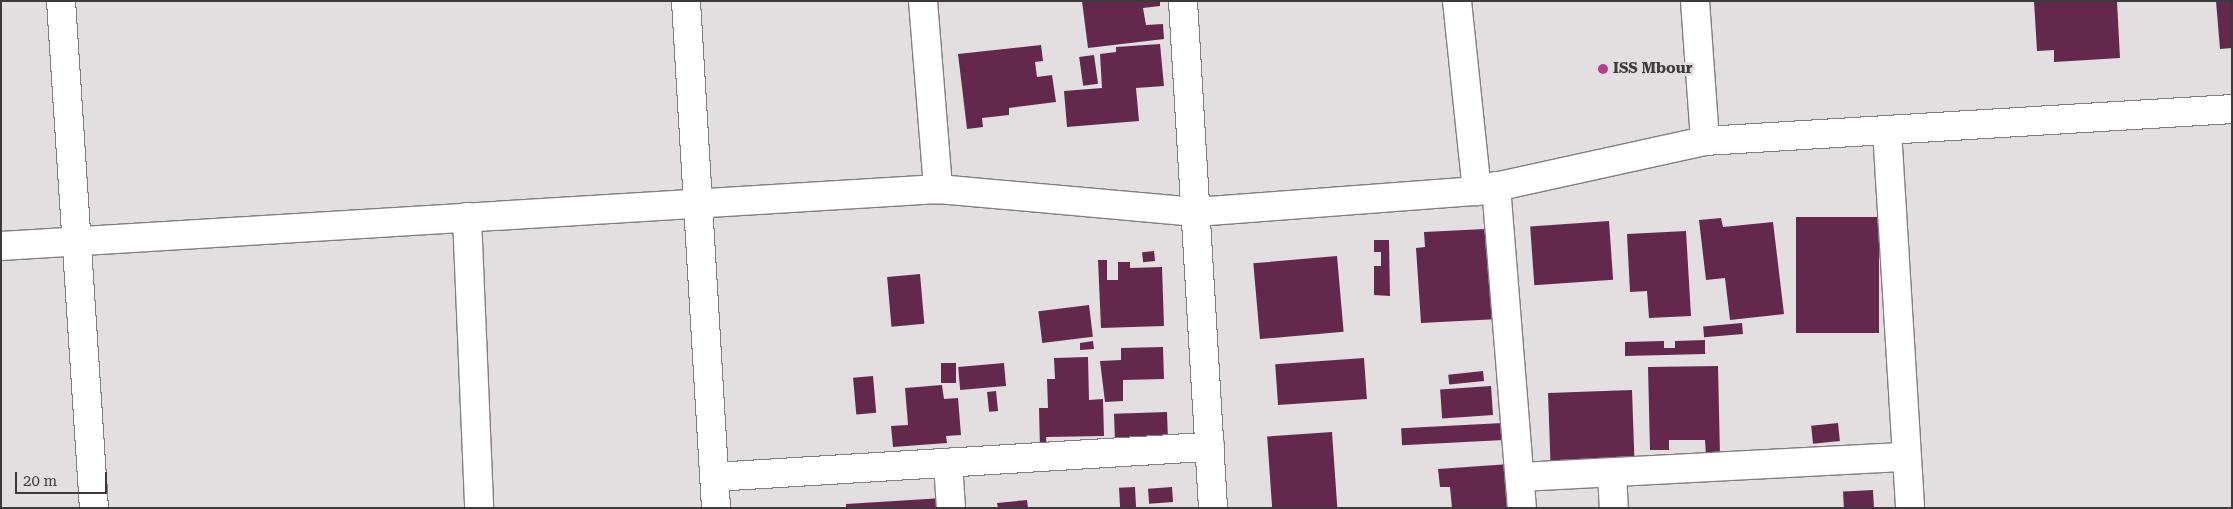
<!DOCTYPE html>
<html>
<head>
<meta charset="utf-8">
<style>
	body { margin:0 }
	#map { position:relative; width:2233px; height:509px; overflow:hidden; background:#e3dfe1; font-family:"Roboto Serif",serif }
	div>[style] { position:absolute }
	.building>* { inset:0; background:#64284d; transform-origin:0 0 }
	.roads { filter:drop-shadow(1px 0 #817e7f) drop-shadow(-1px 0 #817e7f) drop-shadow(0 1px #817e7f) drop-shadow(0 -1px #817e7f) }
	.street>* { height:28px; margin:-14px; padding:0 14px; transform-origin:14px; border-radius:14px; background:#fff }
	.dots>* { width:14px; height:14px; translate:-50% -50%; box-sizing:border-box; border:2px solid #e3dfe1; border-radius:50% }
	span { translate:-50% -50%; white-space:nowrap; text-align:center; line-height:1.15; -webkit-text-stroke:5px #e3dfe1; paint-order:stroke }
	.poi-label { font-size:15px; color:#3c3b3b; font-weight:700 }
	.left { translate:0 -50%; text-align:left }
	.frame { position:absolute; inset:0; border:2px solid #3c3b3b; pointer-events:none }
	.scale { position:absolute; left:15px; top:472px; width:92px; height:22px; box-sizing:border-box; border:2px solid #3c3b3b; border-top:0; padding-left:6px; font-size:15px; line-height:18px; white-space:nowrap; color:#3c3b3b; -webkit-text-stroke:4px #e3dfe1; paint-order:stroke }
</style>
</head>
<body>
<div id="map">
	<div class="building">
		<i style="clip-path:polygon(1082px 1px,1160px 1px,1160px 6px,1143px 8px,1146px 25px,1163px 24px,1164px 39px,1088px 48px)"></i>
		<i style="clip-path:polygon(2034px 1px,2117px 1px,2120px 58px,2054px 62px,2054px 50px,2037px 51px)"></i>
		<i style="clip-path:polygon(2216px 1px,2232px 1px,2232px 48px,2220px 49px)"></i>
		<i style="clip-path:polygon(1160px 44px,1164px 86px,1136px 88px,1139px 121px,1067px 127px,1064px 91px,1102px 88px,1100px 54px,1116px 52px,1116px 47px)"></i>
		<i style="clip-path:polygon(1041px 45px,1043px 61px,1035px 62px,1037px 77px,1052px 75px,1056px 102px,1009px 108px,1009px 115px,982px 118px,983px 127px,967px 129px,958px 54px)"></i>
		<i style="left:1094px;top:55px;width:29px;height:15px;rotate:82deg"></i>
		<i style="left:1796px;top:217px;width:83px;height:116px"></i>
		<i style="clip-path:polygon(1721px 218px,1723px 227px,1773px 222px,1784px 314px,1730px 320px,1725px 278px,1706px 280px,1699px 220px)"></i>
		<i style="left:1609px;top:221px;width:59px;height:79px;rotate:86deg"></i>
		<i style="clip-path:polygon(1485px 229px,1486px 251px,1494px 250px,1499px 319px,1421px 323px,1416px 248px,1425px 247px,1424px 232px)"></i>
		<i style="clip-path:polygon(1686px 231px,1691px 316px,1649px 318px,1647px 291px,1630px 292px,1627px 234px)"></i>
		<i style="clip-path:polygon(1374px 240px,1389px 240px,1390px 296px,1374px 295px,1374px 266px,1381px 266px,1381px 252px,1374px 252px)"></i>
		<i style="left:1154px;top:251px;width:10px;height:12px;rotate:84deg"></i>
		<i style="left:1337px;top:256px;width:76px;height:84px;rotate:85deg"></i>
		<i style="clip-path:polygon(1098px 260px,1107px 260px,1107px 280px,1118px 280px,1118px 262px,1130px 262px,1130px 268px,1162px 267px,1164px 326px,1101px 328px)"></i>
		<i style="left:920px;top:274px;width:50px;height:33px;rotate:85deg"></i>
		<i style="left:1089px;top:305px;width:32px;height:51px;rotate:83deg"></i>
		<i style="left:1742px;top:323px;width:11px;height:39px;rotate:85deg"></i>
		<i style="clip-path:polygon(1705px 340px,1705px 354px,1625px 356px,1625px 342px,1664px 341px,1664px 348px,1675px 348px,1675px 341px)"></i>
		<i style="clip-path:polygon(1093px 341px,1094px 349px,1080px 350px,1080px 343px)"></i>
		<i style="clip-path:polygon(1163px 347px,1164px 379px,1123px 380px,1123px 401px,1105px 402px,1100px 361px,1121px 360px,1121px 348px)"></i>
		<i style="clip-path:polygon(1088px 357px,1089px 400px,1103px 399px,1104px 436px,1046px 437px,1047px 450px,1040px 450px,1039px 408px,1048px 408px,1047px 379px,1055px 379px,1054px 358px)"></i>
		<i style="left:1364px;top:358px;width:41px;height:89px;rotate:86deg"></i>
		<i style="left:941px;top:363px;width:15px;height:20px"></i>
		<i style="left:1004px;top:363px;width:23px;height:46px;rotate:85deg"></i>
		<i style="clip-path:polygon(1718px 366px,1720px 456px,1706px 456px,1705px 440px,1669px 440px,1669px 450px,1650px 450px,1648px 367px)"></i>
		<i style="left:1483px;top:371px;width:10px;height:35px;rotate:84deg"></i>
		<i style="left:873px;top:376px;width:37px;height:20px;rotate:85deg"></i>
		<i style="clip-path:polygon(942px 385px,944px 399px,958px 398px,961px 435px,946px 436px,947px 443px,893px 447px,891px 426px,908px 425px,905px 388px)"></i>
		<i style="left:1491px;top:386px;width:29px;height:51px;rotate:86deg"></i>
		<i style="left:1632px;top:390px;width:70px;height:84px;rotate:88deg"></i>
		<i style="left:996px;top:391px;width:20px;height:9px;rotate:84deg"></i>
		<i style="left:1167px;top:412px;width:26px;height:53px;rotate:88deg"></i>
		<i style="left:1503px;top:423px;width:17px;height:102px;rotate:87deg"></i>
		<i style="left:1838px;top:423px;width:18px;height:27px;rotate:84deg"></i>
		<i style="left:1332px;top:432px;width:76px;height:65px;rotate:86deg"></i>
		<i style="clip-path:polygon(1510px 464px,1513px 508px,1452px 508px,1450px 487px,1440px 487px,1438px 469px)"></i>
		<i style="left:1135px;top:487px;width:21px;height:16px;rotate:87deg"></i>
		<i style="left:1172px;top:487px;width:15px;height:24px;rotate:86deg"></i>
		<i style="left:1873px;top:490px;width:18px;height:30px;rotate:87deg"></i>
		<i style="clip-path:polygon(943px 498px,943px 508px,846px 508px,846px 504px)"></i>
		<i style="clip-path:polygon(1027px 500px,1028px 508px,998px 508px,997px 503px)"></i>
	</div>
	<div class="roads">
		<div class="street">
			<i style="left:61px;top:1px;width:508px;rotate:86.28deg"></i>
			<i style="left:686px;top:1px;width:508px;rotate:86.61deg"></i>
			<i style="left:923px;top:1px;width:189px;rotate:85.4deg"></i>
			<i style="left:1183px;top:1px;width:508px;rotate:86.61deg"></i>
			<i style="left:1457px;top:1px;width:191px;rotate:84deg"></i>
			<i style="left:1695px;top:1px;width:140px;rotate:85.9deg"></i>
			<i style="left:1887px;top:130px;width:379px;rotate:86.5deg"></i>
			<i style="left:1496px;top:186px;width:323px;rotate:85.4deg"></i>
			<i style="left:467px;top:217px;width:291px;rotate:87.6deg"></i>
			<i style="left:1px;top:246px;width:939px;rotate:-3.48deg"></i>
			<i style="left:938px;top:189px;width:259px;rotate:5.1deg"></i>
			<i style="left:1196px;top:212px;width:282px;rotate:-4.3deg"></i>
			<i style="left:1477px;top:191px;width:233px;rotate:-12.4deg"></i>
			<i style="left:1705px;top:141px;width:528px;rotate:-3.47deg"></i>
			<i style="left:948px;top:463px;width:45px;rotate:86.2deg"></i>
			<i style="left:1612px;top:473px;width:35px;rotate:87deg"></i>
			<i style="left:714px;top:477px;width:497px;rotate:-3.5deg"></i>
			<i style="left:1520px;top:477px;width:387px;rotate:-3deg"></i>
		</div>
	</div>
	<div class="dots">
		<i style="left:1603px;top:69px;background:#b93d8e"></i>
	</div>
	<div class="poi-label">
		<span class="left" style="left:1613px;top:69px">ISS Mbour</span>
	</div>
	<div class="frame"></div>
	<div class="scale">20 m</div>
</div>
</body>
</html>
